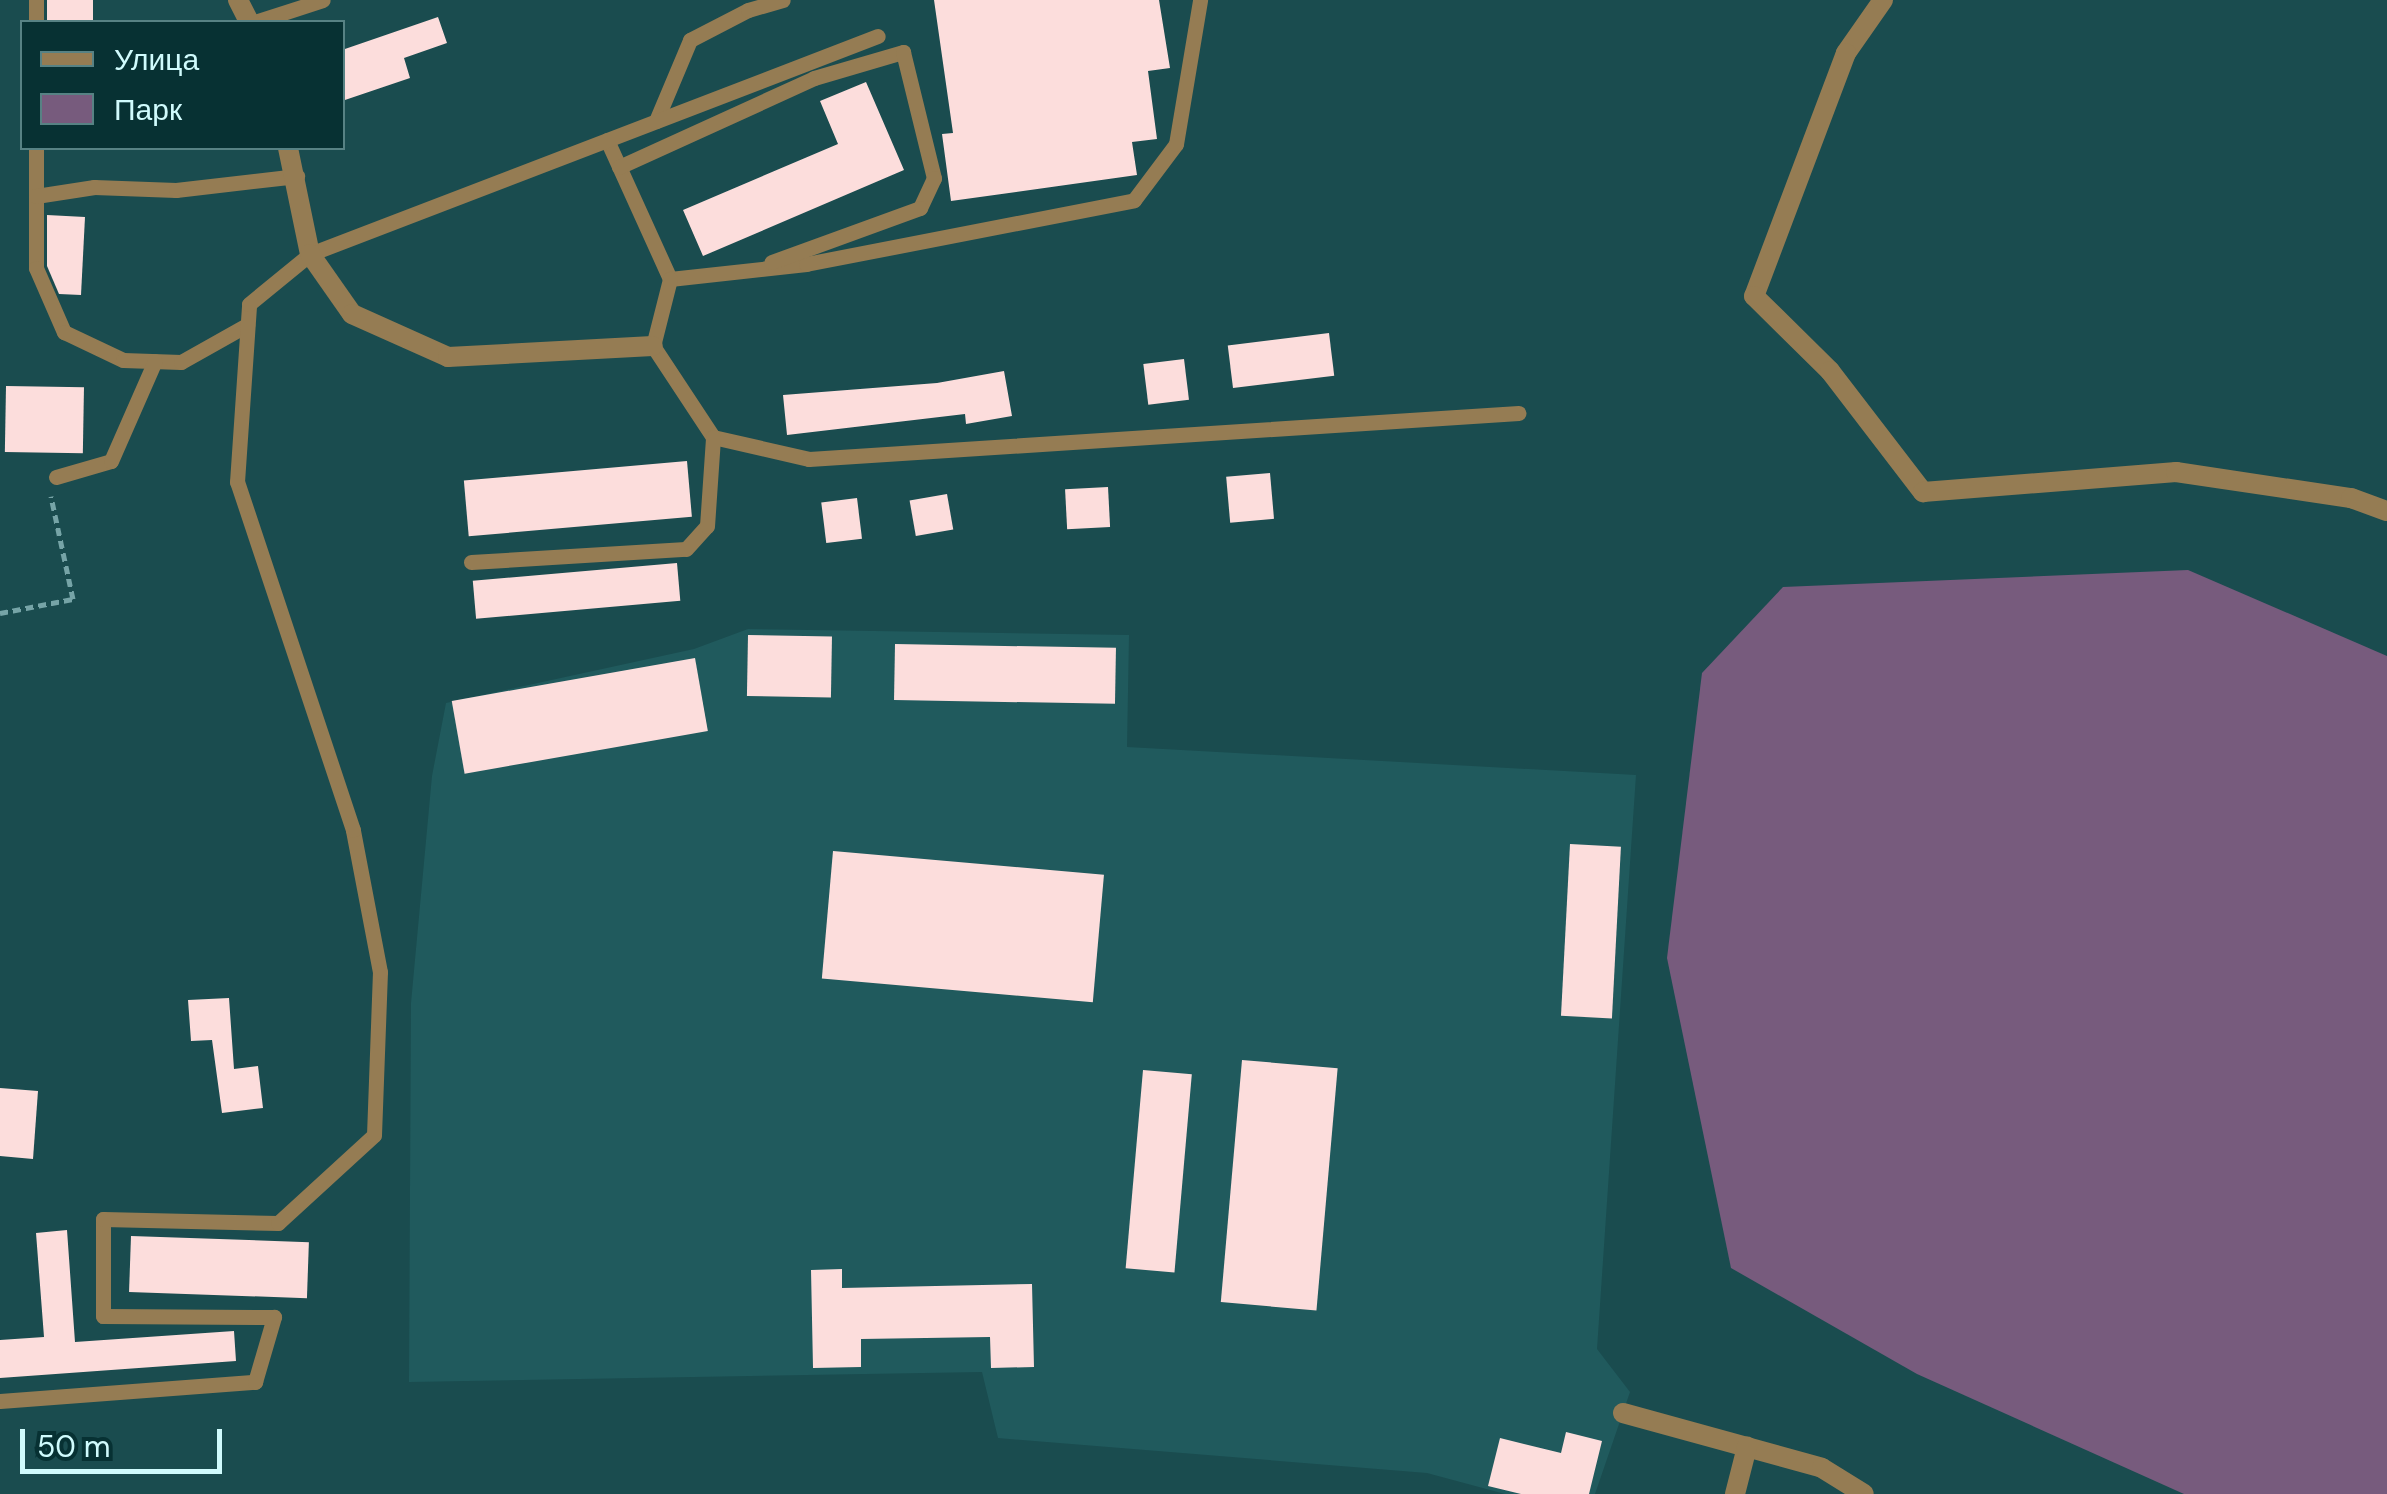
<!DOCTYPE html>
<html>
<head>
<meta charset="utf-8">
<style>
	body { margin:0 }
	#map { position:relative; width:2387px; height:1494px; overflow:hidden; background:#1a4c4f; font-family:"DM Sans",sans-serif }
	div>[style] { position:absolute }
	.built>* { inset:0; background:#205a5d }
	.green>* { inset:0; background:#775b7d }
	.building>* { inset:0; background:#fcdddc; transform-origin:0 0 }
	.path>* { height:5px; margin-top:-2.5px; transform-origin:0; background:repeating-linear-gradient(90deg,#76a4a7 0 8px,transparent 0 13px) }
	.lane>* { height:15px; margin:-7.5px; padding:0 7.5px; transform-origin:7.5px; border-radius:7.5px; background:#957c53 }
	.street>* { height:20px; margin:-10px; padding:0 10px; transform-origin:10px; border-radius:10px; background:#957c53 }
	span { translate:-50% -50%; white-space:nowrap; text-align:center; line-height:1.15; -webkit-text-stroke:10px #073133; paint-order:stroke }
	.legend { position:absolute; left:20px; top:20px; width:325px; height:130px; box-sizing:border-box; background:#073133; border:2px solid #578284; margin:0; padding:12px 18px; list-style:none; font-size:30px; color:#d0fbfd }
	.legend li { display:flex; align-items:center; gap:20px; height:50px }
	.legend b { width:50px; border:2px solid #578284 }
	.scale { position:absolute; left:20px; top:1429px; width:202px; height:45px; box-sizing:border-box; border:5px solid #d0fbfd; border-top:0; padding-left:12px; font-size:30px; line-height:35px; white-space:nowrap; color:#d0fbfd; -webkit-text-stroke:8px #073133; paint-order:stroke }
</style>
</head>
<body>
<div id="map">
	<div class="built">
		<i style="clip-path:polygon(748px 629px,1129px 635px,1127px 747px,1636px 775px,1597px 1349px,1630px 1392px,1595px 1494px,1505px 1494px,1427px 1473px,998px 1438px,982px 1372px,409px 1382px,411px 1003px,432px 776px,446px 703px,694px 649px)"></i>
	</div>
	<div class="green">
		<i style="clip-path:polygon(2188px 570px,2387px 656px,2387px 1494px,2184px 1494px,1917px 1374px,1731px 1268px,1667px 958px,1702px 673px,1783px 587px)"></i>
	</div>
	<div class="building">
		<i style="left:47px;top:0;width:46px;height:22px"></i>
		<i style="clip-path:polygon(934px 0,1159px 0,1170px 68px,1148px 71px,1157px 139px,1132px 142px,1137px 175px,951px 201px,942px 134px,953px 133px)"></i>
		<i style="clip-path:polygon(438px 17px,447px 43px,404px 58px,410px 78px,342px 101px,342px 50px)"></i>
		<i style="clip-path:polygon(866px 82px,904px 170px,703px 256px,683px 210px,838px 144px,820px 101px)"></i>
		<i style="clip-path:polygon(47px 215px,85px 217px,81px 295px,59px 294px,47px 266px)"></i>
		<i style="left:1329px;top:333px;width:43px;height:102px;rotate:83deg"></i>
		<i style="left:1184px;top:359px;width:41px;height:41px;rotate:83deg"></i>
		<i style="clip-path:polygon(1004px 371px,1012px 416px,966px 424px,965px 414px,787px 435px,783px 395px,937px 383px)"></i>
		<i style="left:6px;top:386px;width:78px;height:66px;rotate:1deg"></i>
		<i style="left:687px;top:461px;width:56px;height:224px;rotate:85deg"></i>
		<i style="left:1270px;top:473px;width:46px;height:44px;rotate:85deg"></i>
		<i style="left:1108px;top:487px;width:40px;height:43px;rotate:87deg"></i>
		<i style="left:947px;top:494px;width:36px;height:38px;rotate:80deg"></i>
		<i style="left:857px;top:498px;width:41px;height:36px;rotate:83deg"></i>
		<i style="left:677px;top:563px;width:38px;height:205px;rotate:85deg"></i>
		<i style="left:748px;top:635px;width:84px;height:61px;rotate:1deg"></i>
		<i style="left:895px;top:644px;width:221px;height:56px;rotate:1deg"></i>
		<i style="left:695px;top:658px;width:74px;height:247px;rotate:80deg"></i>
		<i style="left:1570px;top:844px;width:51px;height:172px;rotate:3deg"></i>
		<i style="left:833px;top:851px;width:272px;height:128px;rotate:5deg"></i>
		<i style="clip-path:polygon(229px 998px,234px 1069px,258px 1066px,263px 1108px,222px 1113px,212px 1040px,191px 1041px,188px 1000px)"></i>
		<i style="left:1242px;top:1060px;width:96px;height:243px;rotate:5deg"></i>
		<i style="left:1143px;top:1070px;width:49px;height:199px;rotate:5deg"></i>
		<i style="clip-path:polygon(0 1088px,38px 1091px,33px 1159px,0 1156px)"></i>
		<i style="clip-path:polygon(67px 1230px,75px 1342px,234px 1331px,236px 1361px,0 1378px,0 1340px,44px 1337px,36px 1233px)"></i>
		<i style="left:131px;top:1236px;width:178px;height:56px;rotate:2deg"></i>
		<i style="clip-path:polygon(842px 1269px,842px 1288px,1032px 1284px,1034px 1367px,991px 1368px,990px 1337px,861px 1339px,861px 1367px,813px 1368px,811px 1270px)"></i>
		<i style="clip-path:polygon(1566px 1432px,1602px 1441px,1589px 1494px,1521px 1494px,1488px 1486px,1500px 1438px,1561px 1453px)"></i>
	</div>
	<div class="path">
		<i style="left:0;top:613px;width:74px;rotate:-10.9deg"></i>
		<i style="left:73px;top:599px;width:105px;rotate:-102.1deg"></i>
	</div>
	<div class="lane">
		<i style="left:36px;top:0;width:22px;rotate:90deg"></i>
		<i style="left:255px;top:22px;width:71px;rotate:-17.9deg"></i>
		<i style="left:656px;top:121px;width:88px;rotate:-67.2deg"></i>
		<i style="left:690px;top:40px;width:65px;rotate:-27.3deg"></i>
		<i style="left:748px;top:10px;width:36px;rotate:-16deg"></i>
		<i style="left:607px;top:140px;width:153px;rotate:65.6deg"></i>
		<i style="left:670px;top:279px;width:137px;rotate:-6.3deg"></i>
		<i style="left:806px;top:264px;width:334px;rotate:-11deg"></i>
		<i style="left:1134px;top:200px;width:70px;rotate:-53.1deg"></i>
		<i style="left:1176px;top:144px;width:146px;rotate:-80.5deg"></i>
		<i style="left:36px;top:148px;width:120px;rotate:90deg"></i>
		<i style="left:36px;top:268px;width:70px;rotate:66.4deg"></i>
		<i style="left:64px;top:332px;width:65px;rotate:25.4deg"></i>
		<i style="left:123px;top:360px;width:58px;rotate:2deg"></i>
		<i style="left:181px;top:362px;width:76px;rotate:-29.3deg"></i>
		<i style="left:619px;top:167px;width:214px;rotate:-24.5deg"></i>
		<i style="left:814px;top:78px;width:93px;rotate:-16.3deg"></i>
		<i style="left:903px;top:52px;width:130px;rotate:76.2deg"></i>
		<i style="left:934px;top:178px;width:33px;rotate:115deg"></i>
		<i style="left:920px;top:208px;width:158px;rotate:160deg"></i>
		<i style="left:36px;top:196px;width:59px;rotate:-8.8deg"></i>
		<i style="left:94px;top:187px;width:82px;rotate:2.1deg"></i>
		<i style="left:176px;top:190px;width:122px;rotate:-6.6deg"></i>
		<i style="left:670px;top:279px;width:69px;rotate:104.2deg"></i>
		<i style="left:653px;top:346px;width:109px;rotate:56.6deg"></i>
		<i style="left:713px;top:437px;width:98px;rotate:12.9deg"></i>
		<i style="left:809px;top:459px;width:711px;rotate:-3.71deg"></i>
		<i style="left:56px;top:477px;width:57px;rotate:-16.2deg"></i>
		<i style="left:111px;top:461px;width:109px;rotate:-66.3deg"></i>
		<i style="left:471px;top:562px;width:215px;rotate:-3.5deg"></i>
		<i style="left:686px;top:549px;width:31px;rotate:-48deg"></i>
		<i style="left:707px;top:526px;width:89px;rotate:-86.1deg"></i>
		<i style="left:0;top:1401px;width:256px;rotate:-4.3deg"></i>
		<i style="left:255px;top:1382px;width:68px;rotate:-73.7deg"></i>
		<i style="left:274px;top:1317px;width:171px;rotate:-179.7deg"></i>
		<i style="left:103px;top:1316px;width:97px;rotate:-90deg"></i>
		<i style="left:103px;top:1219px;width:175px;rotate:1.3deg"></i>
		<i style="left:278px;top:1223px;width:130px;rotate:-42.5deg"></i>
		<i style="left:374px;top:1135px;width:163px;rotate:-87.9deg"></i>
		<i style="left:380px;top:972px;width:145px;rotate:-100.8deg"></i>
		<i style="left:353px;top:830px;width:367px;rotate:-108.4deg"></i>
		<i style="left:237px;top:482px;width:178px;rotate:-86.1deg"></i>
		<i style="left:249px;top:304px;width:79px;rotate:-39.3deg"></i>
		<i style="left:310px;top:254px;width:608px;rotate:-21deg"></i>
	</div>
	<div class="street">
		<i style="left:238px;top:0;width:25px;rotate:63deg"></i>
		<i style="left:1883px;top:0;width:65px;rotate:124.9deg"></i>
		<i style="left:1846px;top:53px;width:260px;rotate:110.7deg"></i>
		<i style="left:1754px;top:296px;width:107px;rotate:44.6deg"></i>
		<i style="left:1830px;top:371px;width:153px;rotate:52.5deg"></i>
		<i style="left:1923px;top:492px;width:254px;rotate:-4.5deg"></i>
		<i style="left:2176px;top:472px;width:177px;rotate:8.5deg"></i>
		<i style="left:2351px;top:498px;width:38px;rotate:20deg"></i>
		<i style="left:288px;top:148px;width:108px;rotate:78.3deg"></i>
		<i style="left:310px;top:254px;width:73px;rotate:55deg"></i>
		<i style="left:352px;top:314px;width:105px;rotate:24.1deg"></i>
		<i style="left:448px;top:357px;width:205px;rotate:-3.1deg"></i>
		<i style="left:1623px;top:1413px;width:206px;rotate:15.4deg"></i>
		<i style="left:1822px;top:1468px;width:49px;rotate:31.8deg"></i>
		<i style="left:1735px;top:1494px;width:49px;rotate:-75.7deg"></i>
	</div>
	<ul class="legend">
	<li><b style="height:12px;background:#957c53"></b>Улица</li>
	<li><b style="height:28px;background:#775b7d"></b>Парк</li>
	</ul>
	<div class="scale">50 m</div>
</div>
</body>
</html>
